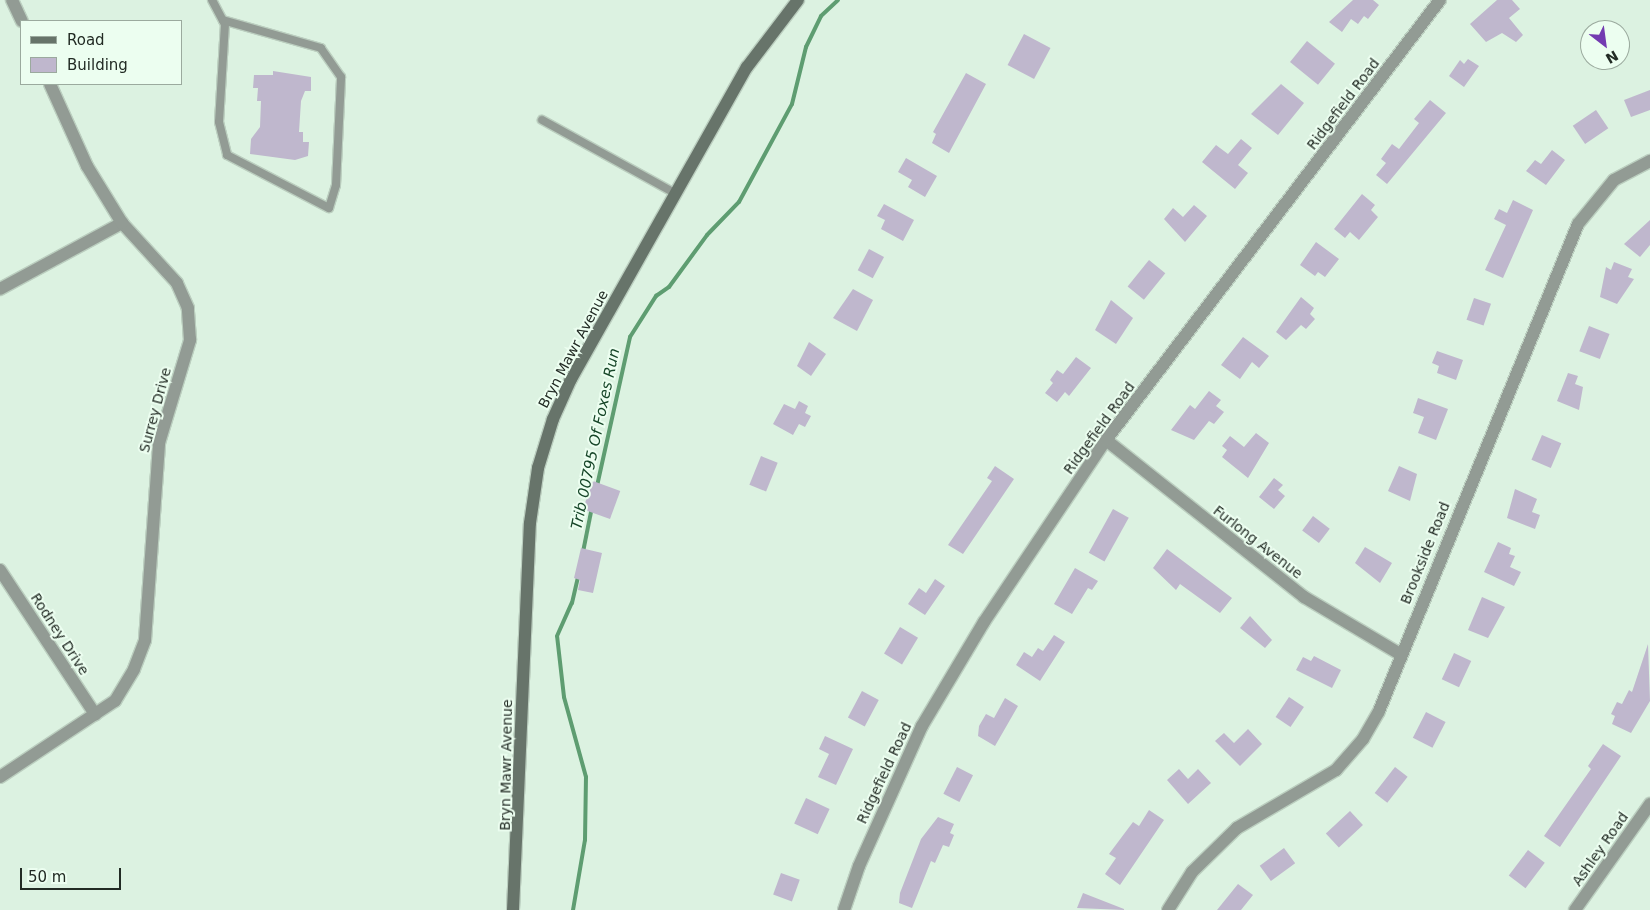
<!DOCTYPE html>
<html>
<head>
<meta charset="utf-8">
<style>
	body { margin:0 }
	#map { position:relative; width:1650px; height:910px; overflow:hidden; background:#dcf2e1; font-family:"DejaVu Sans",sans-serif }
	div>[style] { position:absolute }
	.stream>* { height:4px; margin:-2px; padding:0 2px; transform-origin:2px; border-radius:2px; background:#5e9d71 }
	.building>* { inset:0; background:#bfb7cd; transform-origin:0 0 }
	.roads { filter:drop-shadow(1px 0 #bbcebf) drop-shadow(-1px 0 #bbcebf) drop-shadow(0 1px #bbcebf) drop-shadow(0 -1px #bbcebf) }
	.service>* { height:8px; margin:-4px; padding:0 4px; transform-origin:4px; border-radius:4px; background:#929b94 }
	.minor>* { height:12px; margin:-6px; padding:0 6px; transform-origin:6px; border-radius:6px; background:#929b94 }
	.secondary>* { height:12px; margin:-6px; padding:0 6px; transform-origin:6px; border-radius:6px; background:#67746a }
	span { translate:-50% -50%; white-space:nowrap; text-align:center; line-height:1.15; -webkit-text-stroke:4px #ecfef0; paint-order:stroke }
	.street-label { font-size:14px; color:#222b24 }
	.water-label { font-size:15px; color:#164628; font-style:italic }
	.legend { position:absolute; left:20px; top:20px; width:162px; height:65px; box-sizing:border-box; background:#ecfef0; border:1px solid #9baa9e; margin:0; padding:6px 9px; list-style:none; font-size:15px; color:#222b24 }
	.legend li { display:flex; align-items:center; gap:10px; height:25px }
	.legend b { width:25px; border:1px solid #9baa9e }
	.north { position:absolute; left:1580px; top:20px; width:50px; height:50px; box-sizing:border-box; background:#ecfef0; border:1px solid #9baa9e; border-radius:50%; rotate:150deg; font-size:14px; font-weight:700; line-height:20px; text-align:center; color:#222b24 }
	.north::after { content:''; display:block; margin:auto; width:18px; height:22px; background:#733bb1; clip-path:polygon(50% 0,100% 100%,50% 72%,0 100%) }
	.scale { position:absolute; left:20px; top:868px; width:101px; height:22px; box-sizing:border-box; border:2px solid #222b24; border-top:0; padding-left:6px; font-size:15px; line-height:18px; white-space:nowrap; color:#222b24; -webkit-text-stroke:4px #ecfef0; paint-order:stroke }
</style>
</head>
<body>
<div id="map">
	<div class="stream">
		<i style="left:597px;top:486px;width:153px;rotate:-77.5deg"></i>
		<i style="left:630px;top:337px;width:49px;rotate:-57.6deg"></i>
		<i style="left:656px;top:296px;width:16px;rotate:-35deg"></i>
		<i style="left:669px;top:287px;width:64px;rotate:-53.8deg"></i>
		<i style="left:707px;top:235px;width:46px;rotate:-45.9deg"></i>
		<i style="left:739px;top:202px;width:111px;rotate:-61.6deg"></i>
		<i style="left:792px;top:104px;width:59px;rotate:-76.2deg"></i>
		<i style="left:806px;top:47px;width:34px;rotate:-64deg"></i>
		<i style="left:821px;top:16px;width:23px;rotate:-43deg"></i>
		<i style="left:583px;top:552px;width:46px;rotate:-78.7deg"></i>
		<i style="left:573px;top:910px;width:71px;rotate:-80.3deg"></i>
		<i style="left:585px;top:840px;width:63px;rotate:-89.1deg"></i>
		<i style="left:586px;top:777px;width:83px;rotate:-105.4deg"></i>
		<i style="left:564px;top:697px;width:61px;rotate:-96.5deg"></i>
		<i style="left:557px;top:636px;width:36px;rotate:-66deg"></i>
		<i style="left:572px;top:603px;width:28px;rotate:-77deg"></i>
	</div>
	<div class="building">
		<i style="clip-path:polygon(1353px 0,1373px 0,1379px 5px,1368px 19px,1364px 16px,1358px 24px,1351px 19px,1342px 32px,1329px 22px)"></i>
		<i style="clip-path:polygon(1497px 0,1512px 0,1520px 9px,1509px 18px,1523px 35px,1516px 42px,1502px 33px,1486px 42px,1470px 24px)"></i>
		<i style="left:1024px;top:34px;width:30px;height:35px;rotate:28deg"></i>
		<i style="left:1307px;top:41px;width:36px;height:27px;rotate:39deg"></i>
		<i style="clip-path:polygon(1468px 59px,1479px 66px,1464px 87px,1449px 76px,1460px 60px,1464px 64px)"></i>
		<i style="clip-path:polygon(273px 71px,311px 77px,311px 91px,305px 91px,301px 101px,299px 132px,303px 132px,303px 142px,309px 142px,308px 156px,295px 160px,250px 154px,251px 139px,260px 127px,261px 101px,257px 101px,258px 88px,253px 88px,254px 75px,273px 75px)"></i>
		<i style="clip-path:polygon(966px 73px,986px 84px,949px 153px,932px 143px,936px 134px,933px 132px)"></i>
		<i style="clip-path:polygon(1281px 84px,1304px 103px,1278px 135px,1251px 114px)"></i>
		<i style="clip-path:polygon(1650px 90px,1650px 110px,1631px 117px,1624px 100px)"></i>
		<i style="clip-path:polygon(1430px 100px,1446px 113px,1387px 184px,1376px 175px,1386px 163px,1381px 159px,1392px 144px,1399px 149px,1419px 123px,1414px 119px)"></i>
		<i style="left:1596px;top:110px;width:22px;height:28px;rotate:56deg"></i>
		<i style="clip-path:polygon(1241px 139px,1252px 148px,1238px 165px,1248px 173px,1235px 189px,1202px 162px,1216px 145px,1228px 154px)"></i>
		<i style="clip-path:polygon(1552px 150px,1565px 160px,1546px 185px,1526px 171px,1535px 160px,1541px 164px)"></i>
		<i style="clip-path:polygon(906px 158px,937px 176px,925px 197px,908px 187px,912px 180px,898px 172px)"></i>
		<i style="clip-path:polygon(1362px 194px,1375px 205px,1371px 210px,1378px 217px,1359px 240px,1350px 232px,1345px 238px,1334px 229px)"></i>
		<i style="clip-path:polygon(1513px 200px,1533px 210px,1503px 278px,1485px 270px,1506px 225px,1494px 219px,1499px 209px,1507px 213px)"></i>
		<i style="clip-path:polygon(884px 204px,914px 220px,903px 241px,881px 229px,885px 220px,877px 216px)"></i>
		<i style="clip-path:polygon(1194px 205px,1207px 216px,1185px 242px,1164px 219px,1173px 208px,1183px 217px)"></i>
		<i style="clip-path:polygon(1650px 220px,1650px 245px,1640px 257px,1624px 244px)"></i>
		<i style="clip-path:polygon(1316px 242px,1339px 259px,1325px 277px,1318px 272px,1315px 276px,1300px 265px)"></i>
		<i style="left:869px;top:249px;width:17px;height:24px;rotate:28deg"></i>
		<i style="left:1149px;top:260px;width:21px;height:34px;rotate:39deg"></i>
		<i style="clip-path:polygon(1614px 262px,1632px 269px,1628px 277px,1634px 279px,1617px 304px,1600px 297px,1606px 267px,1611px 270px)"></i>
		<i style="clip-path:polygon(853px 289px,873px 300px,857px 331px,833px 318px)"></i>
		<i style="clip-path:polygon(1301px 297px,1314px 308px,1310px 314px,1315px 319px,1306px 329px,1301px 325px,1286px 340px,1276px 332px)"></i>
		<i style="left:1474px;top:298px;width:18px;height:23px;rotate:19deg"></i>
		<i style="clip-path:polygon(1111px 300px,1133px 318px,1116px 344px,1095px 330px)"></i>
		<i style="left:1589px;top:326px;width:22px;height:27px;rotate:21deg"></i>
		<i style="clip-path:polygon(1243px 337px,1269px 356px,1259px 368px,1252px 362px,1240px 379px,1221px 365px)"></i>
		<i style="clip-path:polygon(809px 342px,826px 354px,811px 376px,797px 366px)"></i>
		<i style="clip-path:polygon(1437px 351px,1463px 360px,1456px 380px,1437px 373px,1439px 366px,1432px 363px)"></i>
		<i style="clip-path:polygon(1076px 357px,1091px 368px,1069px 396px,1065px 392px,1057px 402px,1045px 393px,1053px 383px,1050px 380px,1057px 370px,1063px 374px)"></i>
		<i style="clip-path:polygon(1568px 373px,1578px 376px,1575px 384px,1583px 387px,1579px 410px,1557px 401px)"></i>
		<i style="clip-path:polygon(1209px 391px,1221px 400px,1216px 406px,1224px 412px,1214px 424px,1209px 421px,1194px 440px,1171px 430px,1190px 405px,1195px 409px)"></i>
		<i style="clip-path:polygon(1418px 398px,1448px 409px,1436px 440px,1418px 433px,1424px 417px,1413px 413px)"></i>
		<i style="clip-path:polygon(799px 401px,808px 406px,805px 413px,811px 416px,805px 427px,799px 424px,793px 435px,773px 424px,784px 404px,795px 409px)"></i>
		<i style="clip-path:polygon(1256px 433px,1269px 443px,1248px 478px,1222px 457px,1227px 450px,1222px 446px,1230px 436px,1244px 447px)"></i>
		<i style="left:1542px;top:435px;width:21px;height:27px;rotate:23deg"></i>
		<i style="left:761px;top:456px;width:18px;height:31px;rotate:22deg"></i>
		<i style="clip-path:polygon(995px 466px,1014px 479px,963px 554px,948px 545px,992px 481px,987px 478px)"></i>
		<i style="clip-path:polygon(1399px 466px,1417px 474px,1410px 501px,1388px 491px)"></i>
		<i style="clip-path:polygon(1274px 478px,1283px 485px,1278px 490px,1285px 496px,1274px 509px,1259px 497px)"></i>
		<i style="left:593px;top:481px;width:29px;height:30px;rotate:20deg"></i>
		<i style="clip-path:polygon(1515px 489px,1537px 499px,1532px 512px,1540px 515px,1535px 529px,1507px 518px)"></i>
		<i style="left:1113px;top:509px;width:18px;height:50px;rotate:29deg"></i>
		<i style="left:1313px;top:516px;width:21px;height:18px;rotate:37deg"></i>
		<i style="clip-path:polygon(1498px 542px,1511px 548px,1509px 554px,1515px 556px,1510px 567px,1521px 572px,1514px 586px,1484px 572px)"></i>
		<i style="clip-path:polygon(1365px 547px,1392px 563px,1380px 583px,1355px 563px)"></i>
		<i style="clip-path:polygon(581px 548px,602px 553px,593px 593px,578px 590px,580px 580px,574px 578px)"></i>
		<i style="clip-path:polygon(1167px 549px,1232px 598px,1220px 613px,1180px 584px,1176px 590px,1153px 568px)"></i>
		<i style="clip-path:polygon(1075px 568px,1098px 581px,1092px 590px,1088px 588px,1072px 614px,1054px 604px)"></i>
		<i style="clip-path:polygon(935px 579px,945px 586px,925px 615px,908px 604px,919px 588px,926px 593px)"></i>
		<i style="clip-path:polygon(1482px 597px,1505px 607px,1488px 638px,1468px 630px)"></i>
		<i style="clip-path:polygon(1250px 616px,1272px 640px,1265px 648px,1240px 628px)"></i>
		<i style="left:900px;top:627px;width:21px;height:31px;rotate:31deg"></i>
		<i style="clip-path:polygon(1054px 635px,1065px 642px,1040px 681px,1016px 665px,1024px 652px,1032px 657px,1038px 648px,1043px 651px)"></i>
		<i style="clip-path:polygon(1648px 644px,1650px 701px,1631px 733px,1612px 724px,1615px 716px,1611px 714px,1617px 702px,1622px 704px,1629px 690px,1632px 692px)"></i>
		<i style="left:1454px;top:653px;width:19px;height:29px;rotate:25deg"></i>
		<i style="clip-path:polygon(1314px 656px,1341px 670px,1332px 688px,1296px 670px,1303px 657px,1311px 661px)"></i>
		<i style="left:862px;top:691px;width:19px;height:30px;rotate:28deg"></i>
		<i style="left:1289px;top:697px;width:18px;height:24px;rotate:34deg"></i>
		<i style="clip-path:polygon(1005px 698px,1018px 706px,995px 746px,978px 736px,979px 726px,986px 714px,994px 718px)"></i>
		<i style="left:1426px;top:712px;width:22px;height:29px;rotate:27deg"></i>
		<i style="clip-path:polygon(1248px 729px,1262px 744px,1240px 766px,1215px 741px,1224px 733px,1234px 743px)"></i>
		<i style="clip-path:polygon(825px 736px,853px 749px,836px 785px,818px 777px,829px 754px,819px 749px)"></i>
		<i style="clip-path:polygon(1603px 744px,1621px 756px,1560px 847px,1544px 836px,1591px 769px,1588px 766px)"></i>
		<i style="left:957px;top:767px;width:18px;height:30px;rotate:27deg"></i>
		<i style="left:1395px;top:767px;width:16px;height:33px;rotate:38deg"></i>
		<i style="clip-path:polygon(1179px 769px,1188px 779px,1198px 769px,1211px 783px,1188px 804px,1167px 780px)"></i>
		<i style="left:806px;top:798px;width:26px;height:28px;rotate:25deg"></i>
		<i style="clip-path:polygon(1149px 810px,1164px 820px,1120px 885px,1105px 874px,1116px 858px,1109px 854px,1133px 822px,1139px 826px)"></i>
		<i style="left:1350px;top:811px;width:19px;height:33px;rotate:47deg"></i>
		<i style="clip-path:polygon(938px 817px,954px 824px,950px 833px,954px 835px,949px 847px,943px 845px,935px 863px,931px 861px,912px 908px,899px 903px,900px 893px,921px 839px)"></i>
		<i style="left:1284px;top:848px;width:19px;height:30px;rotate:54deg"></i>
		<i style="left:1528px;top:850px;width:21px;height:32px;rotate:37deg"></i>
		<i style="left:781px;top:873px;width:20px;height:23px;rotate:20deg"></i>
		<i style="clip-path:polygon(1238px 884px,1253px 895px,1241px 910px,1217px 910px)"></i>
		<i style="clip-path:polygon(1083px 893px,1124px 909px,1124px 910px,1077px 908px)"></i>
	</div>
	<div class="roads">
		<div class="service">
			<i style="left:212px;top:0;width:27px;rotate:62deg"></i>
			<i style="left:225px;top:24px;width:98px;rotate:93.5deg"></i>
			<i style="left:219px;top:122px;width:34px;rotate:76deg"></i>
			<i style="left:227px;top:155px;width:115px;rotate:27.5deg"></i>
			<i style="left:329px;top:208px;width:24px;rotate:-73deg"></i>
			<i style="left:336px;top:185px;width:108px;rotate:-87.3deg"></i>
			<i style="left:341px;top:77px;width:35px;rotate:-125deg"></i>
			<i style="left:321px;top:48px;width:102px;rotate:-164.1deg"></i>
			<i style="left:542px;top:120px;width:152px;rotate:28.8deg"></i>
		</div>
		<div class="minor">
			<i style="left:12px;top:0;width:23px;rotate:65deg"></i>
			<i style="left:0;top:289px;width:139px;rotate:-28.4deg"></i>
			<i style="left:1106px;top:440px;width:253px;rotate:38.4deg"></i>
			<i style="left:1304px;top:597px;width:112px;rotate:30.7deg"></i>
			<i style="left:0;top:570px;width:173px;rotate:56.6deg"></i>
			<i style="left:0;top:777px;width:138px;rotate:-33.5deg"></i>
			<i style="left:115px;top:701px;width:37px;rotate:-59deg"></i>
			<i style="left:134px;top:669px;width:31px;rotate:-69deg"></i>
			<i style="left:145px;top:640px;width:197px;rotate:-85.9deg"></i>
			<i style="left:159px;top:443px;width:108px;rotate:-73.2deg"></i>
			<i style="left:190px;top:340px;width:32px;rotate:-94deg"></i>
			<i style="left:188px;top:308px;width:27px;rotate:-114deg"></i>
			<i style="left:177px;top:283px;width:81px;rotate:-132.5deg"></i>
			<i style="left:122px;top:223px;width:67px;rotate:-121.6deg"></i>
			<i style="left:87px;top:166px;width:90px;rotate:-114.3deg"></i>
			<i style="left:844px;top:910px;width:46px;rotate:-71.2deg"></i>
			<i style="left:859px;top:866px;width:154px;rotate:-65.8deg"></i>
			<i style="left:922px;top:726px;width:121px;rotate:-59.2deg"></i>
			<i style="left:984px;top:622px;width:219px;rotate:-56.2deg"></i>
			<i style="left:1106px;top:440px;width:552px;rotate:-52.8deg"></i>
			<i style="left:1168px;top:910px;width:45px;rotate:-57.7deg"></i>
			<i style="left:1192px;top:872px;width:63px;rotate:-44.4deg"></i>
			<i style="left:1237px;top:828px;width:115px;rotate:-30.4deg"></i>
			<i style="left:1336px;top:770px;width:41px;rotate:-48.9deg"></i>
			<i style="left:1363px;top:739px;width:32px;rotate:-60deg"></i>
			<i style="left:1379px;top:711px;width:526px;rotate:-67.77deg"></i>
			<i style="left:1578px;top:224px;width:57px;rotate:-50.7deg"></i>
			<i style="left:1614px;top:180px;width:41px;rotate:-27.8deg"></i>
			<i style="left:1575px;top:910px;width:130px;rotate:-54.7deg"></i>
		</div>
		<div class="secondary">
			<i style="left:513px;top:910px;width:387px;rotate:-87.5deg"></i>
			<i style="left:530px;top:523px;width:56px;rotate:-81.7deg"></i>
			<i style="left:538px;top:468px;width:51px;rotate:-73deg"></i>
			<i style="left:553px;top:419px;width:44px;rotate:-65.8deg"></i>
			<i style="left:571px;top:379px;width:358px;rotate:-60.6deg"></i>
			<i style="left:747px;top:67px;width:84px;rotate:-52.7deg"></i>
		</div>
	</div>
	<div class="street-label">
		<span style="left:1343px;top:104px;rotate:-53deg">Ridgefield Road</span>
		<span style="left:573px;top:349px;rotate:-62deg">Bryn Mawr Avenue</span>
		<span style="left:155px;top:410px;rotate:-75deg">Surrey Drive</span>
		<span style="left:1099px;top:428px;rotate:-54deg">Ridgefield Road</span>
		<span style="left:1258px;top:542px;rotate:38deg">Furlong Avenue</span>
		<span style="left:1425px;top:553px;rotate:-68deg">Brookside Road</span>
		<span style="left:60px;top:634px;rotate:57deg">Rodney Drive</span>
		<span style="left:506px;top:765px;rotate:-89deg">Bryn Mawr Avenue</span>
		<span style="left:884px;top:773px;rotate:-65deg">Ridgefield Road</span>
		<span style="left:1600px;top:849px;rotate:-55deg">Ashley Road</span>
	</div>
	<div class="water-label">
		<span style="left:596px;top:439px;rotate:-78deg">Trib 00795 Of Foxes Run</span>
	</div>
	<ul class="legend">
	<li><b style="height:6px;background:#67746a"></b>Road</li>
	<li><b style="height:14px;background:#bfb7cd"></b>Building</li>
	</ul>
	<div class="north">N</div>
	<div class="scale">50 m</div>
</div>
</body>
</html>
